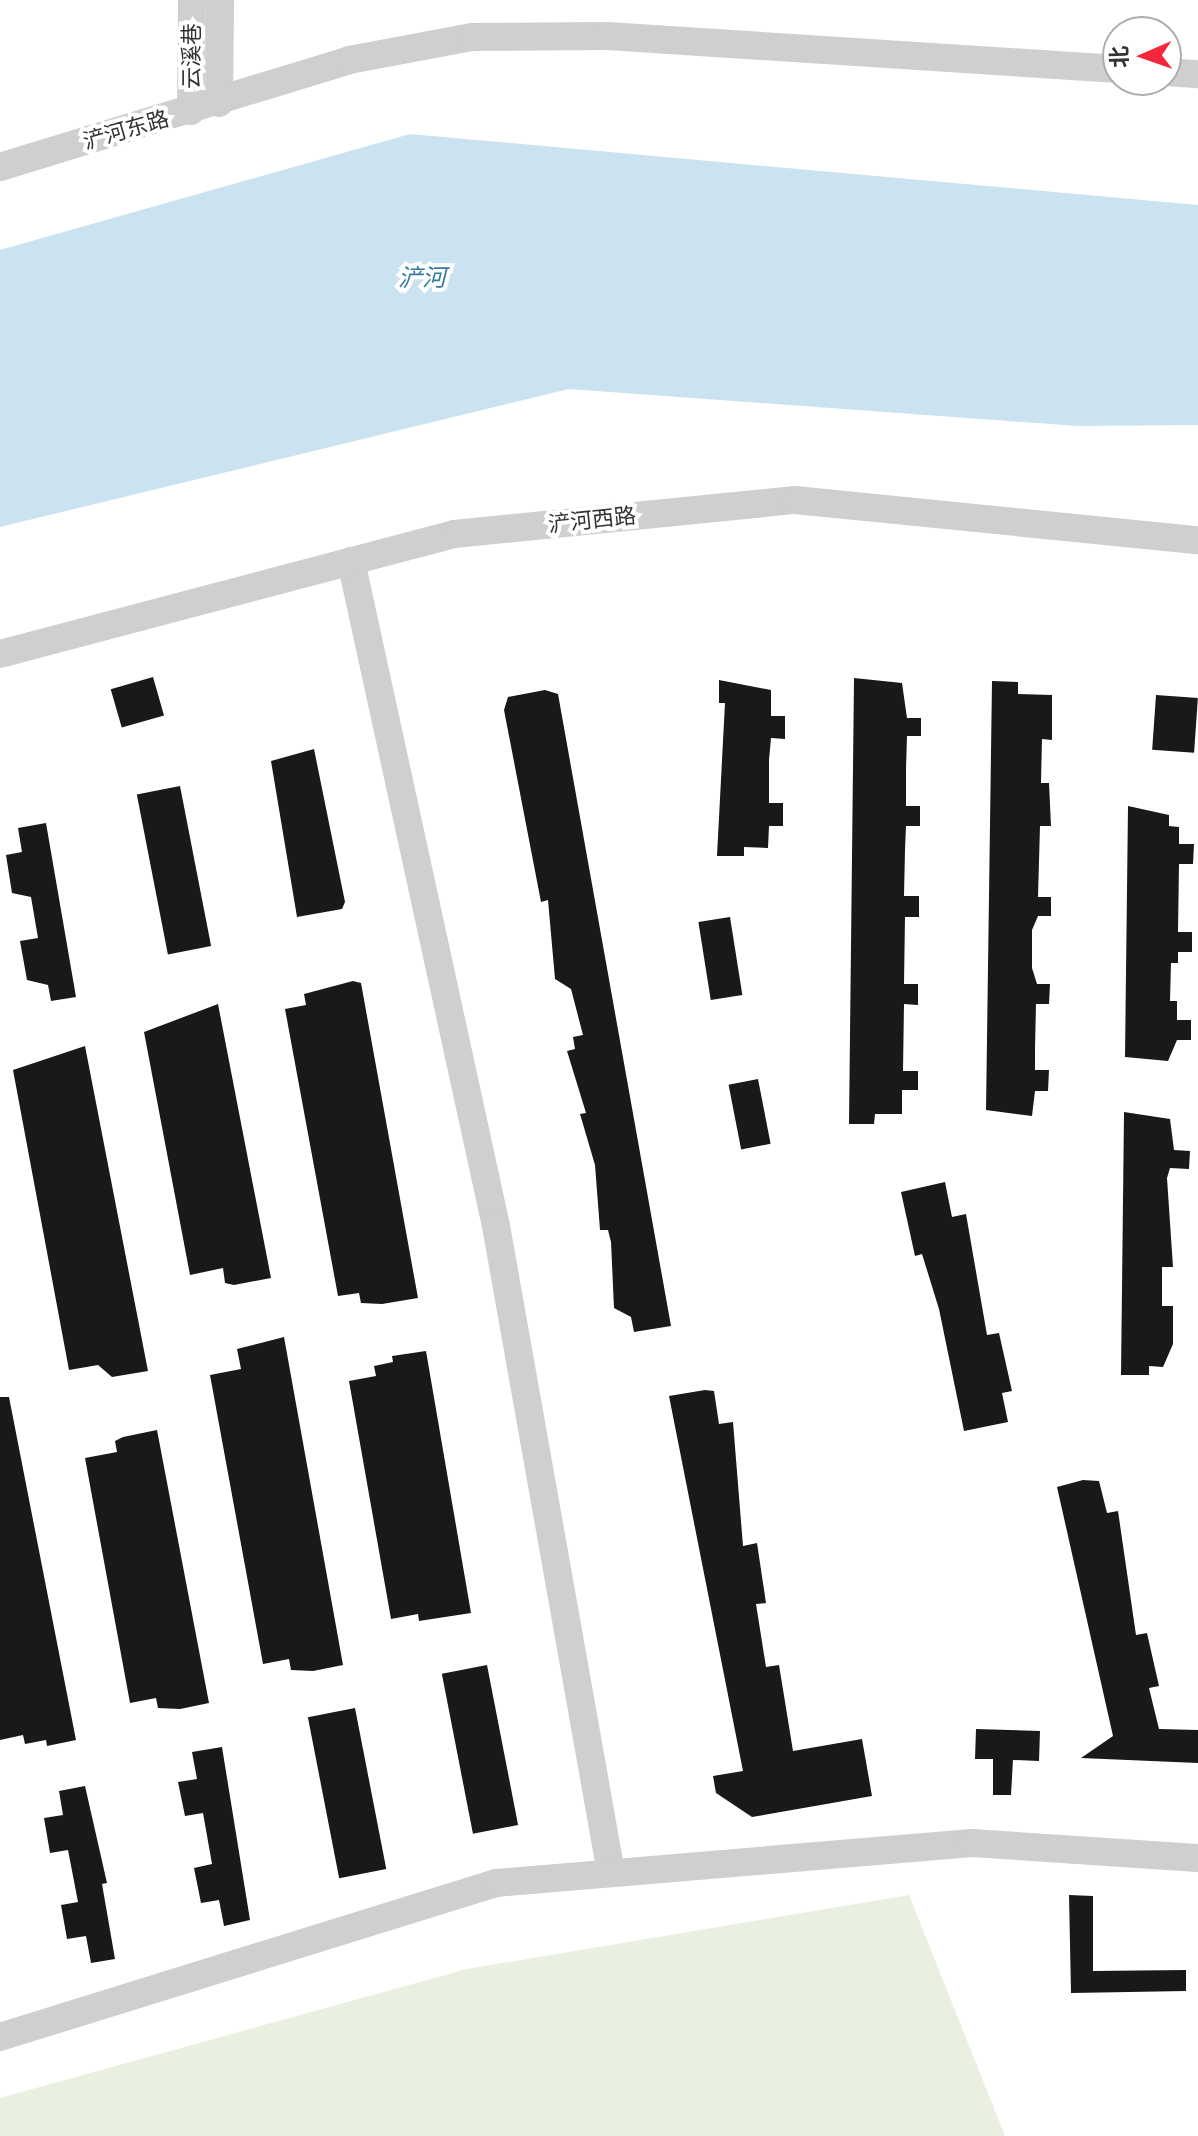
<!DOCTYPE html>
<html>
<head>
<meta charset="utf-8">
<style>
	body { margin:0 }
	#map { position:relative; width:1198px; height:2136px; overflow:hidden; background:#fff; font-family:Helvetica,"Noto Sans SC",sans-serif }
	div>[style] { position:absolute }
	.green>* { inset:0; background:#e9f0e0 }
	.water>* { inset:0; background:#cbe3f1 }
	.building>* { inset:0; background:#191919; transform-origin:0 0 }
	.minor>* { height:28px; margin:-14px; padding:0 14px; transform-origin:14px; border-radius:14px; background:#cfcfcf }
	span { translate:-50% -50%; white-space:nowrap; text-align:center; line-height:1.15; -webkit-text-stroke:8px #fff; paint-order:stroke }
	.street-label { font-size:22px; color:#323232 }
	.water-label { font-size:24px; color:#36799e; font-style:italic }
	.north { position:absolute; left:1102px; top:16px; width:80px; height:80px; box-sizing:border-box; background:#fff; border:2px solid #adadad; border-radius:50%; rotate:268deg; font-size:22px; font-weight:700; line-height:32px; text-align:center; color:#323232 }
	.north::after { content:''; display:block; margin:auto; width:28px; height:36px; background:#f6273d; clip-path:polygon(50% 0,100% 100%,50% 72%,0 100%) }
</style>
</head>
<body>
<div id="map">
	<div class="green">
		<i style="clip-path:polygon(909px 1895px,1005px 2136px,0 2136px,0 2098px,467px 1969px)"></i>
	</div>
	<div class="water">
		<i style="clip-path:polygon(410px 134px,1198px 205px,1198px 425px,1078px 426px,569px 389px,0 527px,0 250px)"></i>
	</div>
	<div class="building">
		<i style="left:153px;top:677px;width:40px;height:44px;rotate:74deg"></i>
		<i style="clip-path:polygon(854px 678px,902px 683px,907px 718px,921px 718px,921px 736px,907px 736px,906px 769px,906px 806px,920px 806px,920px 826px,906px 826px,905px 850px,904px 896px,919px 896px,919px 917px,905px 917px,904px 984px,918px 984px,918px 1005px,904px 1004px,903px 1071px,918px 1071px,918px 1090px,902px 1090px,902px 1114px,875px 1114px,874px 1124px,849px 1124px)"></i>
		<i style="clip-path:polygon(719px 680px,771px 690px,771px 716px,785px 716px,785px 739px,771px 738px,769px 760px,769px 803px,783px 803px,783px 826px,769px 826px,768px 848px,744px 847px,744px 856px,717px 856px,725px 703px,719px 703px)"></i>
		<i style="clip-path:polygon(992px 681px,1018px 682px,1018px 694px,1052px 695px,1052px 740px,1042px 739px,1041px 783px,1049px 783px,1051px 826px,1040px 826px,1038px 897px,1051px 897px,1051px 916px,1038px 916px,1032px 930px,1032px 968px,1037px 984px,1050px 984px,1049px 1004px,1036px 1004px,1035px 1049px,1035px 1070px,1049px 1070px,1048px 1091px,1035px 1091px,1032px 1116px,986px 1110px)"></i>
		<i style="clip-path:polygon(545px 690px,558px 694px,671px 1326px,634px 1332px,631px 1317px,614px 1308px,611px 1242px,608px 1230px,600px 1230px,595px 1165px,580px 1114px,586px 1113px,567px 1051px,575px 1049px,573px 1037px,583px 1035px,571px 989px,555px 979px,548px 900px,541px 902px,504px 710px,508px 697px)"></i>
		<i style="left:1156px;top:695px;width:42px;height:55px;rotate:4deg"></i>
		<i style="clip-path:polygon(314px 749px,345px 902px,342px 909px,297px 917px,271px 761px)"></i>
		<i style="left:180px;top:786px;width:163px;height:44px;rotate:79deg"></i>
		<i style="clip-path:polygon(1128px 806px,1169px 815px,1169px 826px,1179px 827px,1179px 844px,1194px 844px,1193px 864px,1179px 864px,1178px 932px,1192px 932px,1192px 952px,1178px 952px,1178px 963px,1171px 963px,1170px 1001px,1177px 1001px,1177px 1020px,1191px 1020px,1191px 1040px,1177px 1040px,1168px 1061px,1125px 1057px)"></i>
		<i style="clip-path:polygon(46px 823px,76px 997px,51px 1001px,48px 985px,27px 980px,20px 941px,38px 938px,31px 897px,12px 893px,6px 855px,22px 852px,18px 828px)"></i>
		<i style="left:730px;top:917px;width:79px;height:32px;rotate:81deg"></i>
		<i style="clip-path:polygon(353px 981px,361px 983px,418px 1298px,382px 1304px,361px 1303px,359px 1293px,338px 1296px,285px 1009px,306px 1005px,304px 994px)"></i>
		<i style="clip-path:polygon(218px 1004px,271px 1278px,234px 1285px,225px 1283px,223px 1268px,190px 1275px,144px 1032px)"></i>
		<i style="clip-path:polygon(85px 1046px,148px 1371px,112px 1377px,98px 1365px,69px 1370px,13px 1070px)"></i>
		<i style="left:758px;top:1079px;width:66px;height:30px;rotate:79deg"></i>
		<i style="clip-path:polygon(1124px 1112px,1170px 1119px,1174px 1150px,1190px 1151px,1189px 1169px,1170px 1168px,1167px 1178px,1173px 1267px,1162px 1267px,1162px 1306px,1173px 1306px,1173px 1344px,1163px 1367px,1149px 1366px,1149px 1375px,1121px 1375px)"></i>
		<i style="clip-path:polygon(945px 1182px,952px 1217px,966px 1214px,987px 1335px,999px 1333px,1012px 1391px,1002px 1393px,1008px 1422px,964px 1431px,939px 1309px,922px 1254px,915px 1256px,901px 1192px)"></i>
		<i style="clip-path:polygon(284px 1337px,343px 1665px,313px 1671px,291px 1670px,289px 1659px,263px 1664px,210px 1375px,241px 1369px,237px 1349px)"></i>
		<i style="clip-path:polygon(426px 1351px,471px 1613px,419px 1621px,418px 1614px,391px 1619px,349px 1381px,376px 1376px,374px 1366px,393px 1362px,392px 1356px)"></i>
		<i style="clip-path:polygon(705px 1390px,714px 1391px,719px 1424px,733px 1422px,743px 1546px,757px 1543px,766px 1603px,756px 1604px,766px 1667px,779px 1665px,793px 1751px,862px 1739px,872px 1796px,752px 1817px,716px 1793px,713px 1776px,743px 1771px,669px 1396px)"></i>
		<i style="clip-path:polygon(0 1397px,9px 1397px,76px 1740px,47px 1746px,46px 1740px,25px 1744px,23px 1735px,0 1740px)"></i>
		<i style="clip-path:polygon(157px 1430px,209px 1703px,180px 1709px,158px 1708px,156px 1698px,130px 1703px,85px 1458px,117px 1452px,115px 1441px,123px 1437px)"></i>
		<i style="clip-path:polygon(1083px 1480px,1099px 1481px,1107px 1513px,1118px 1511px,1136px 1635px,1147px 1633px,1159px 1686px,1149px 1688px,1159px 1729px,1198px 1730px,1198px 1763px,1081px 1758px,1113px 1736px,1057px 1487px)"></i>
		<i style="left:487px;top:1665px;width:163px;height:46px;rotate:79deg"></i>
		<i style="left:355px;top:1708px;width:164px;height:48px;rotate:79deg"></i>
		<i style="clip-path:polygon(976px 1729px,1040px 1731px,1039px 1761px,1013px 1760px,1011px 1795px,993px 1795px,993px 1759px,975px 1759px)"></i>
		<i style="clip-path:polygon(222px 1747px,250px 1920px,224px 1926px,219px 1900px,201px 1903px,194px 1868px,212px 1864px,203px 1813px,185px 1816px,178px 1782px,197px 1779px,192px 1752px)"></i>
		<i style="clip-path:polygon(85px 1786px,107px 1883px,102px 1884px,115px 1959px,91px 1963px,86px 1936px,67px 1939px,61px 1905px,78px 1902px,68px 1850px,50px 1853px,44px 1818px,63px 1815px,59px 1791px)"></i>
		<i style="clip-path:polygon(1069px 1895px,1093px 1896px,1093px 1971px,1186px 1970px,1186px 1991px,1071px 1993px)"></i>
	</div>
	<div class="minor">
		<i style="left:1166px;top:72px;width:32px;rotate:4deg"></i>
		<i style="left:219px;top:103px;width:103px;rotate:-89.4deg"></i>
		<i style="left:191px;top:111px;width:111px;rotate:-89.5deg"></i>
		<i style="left:0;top:167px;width:365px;rotate:-17deg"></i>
		<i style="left:349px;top:60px;width:125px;rotate:-10.6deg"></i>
		<i style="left:472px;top:37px;width:135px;rotate:-0.4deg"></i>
		<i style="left:607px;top:36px;width:512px;rotate:3.69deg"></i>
		<i style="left:351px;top:561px;width:681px;rotate:77.7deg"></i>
		<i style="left:496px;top:1226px;width:657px;rotate:79.92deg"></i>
		<i style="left:0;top:654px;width:470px;rotate:-14.8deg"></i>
		<i style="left:454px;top:534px;width:343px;rotate:-5.7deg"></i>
		<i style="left:795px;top:500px;width:405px;rotate:5.7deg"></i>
		<i style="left:0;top:2037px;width:519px;rotate:-17.25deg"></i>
		<i style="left:496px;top:1883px;width:478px;rotate:-4.8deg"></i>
		<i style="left:972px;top:1843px;width:226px;rotate:3.8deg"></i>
	</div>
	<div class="street-label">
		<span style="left:192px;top:56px;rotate:-90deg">云溪巷</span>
		<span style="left:126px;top:130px;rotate:-16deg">浐河东路</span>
		<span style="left:592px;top:520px;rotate:-6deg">浐河西路</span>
	</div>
	<div class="water-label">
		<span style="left:422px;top:278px">浐河</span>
	</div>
	<div class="north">北</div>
</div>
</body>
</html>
